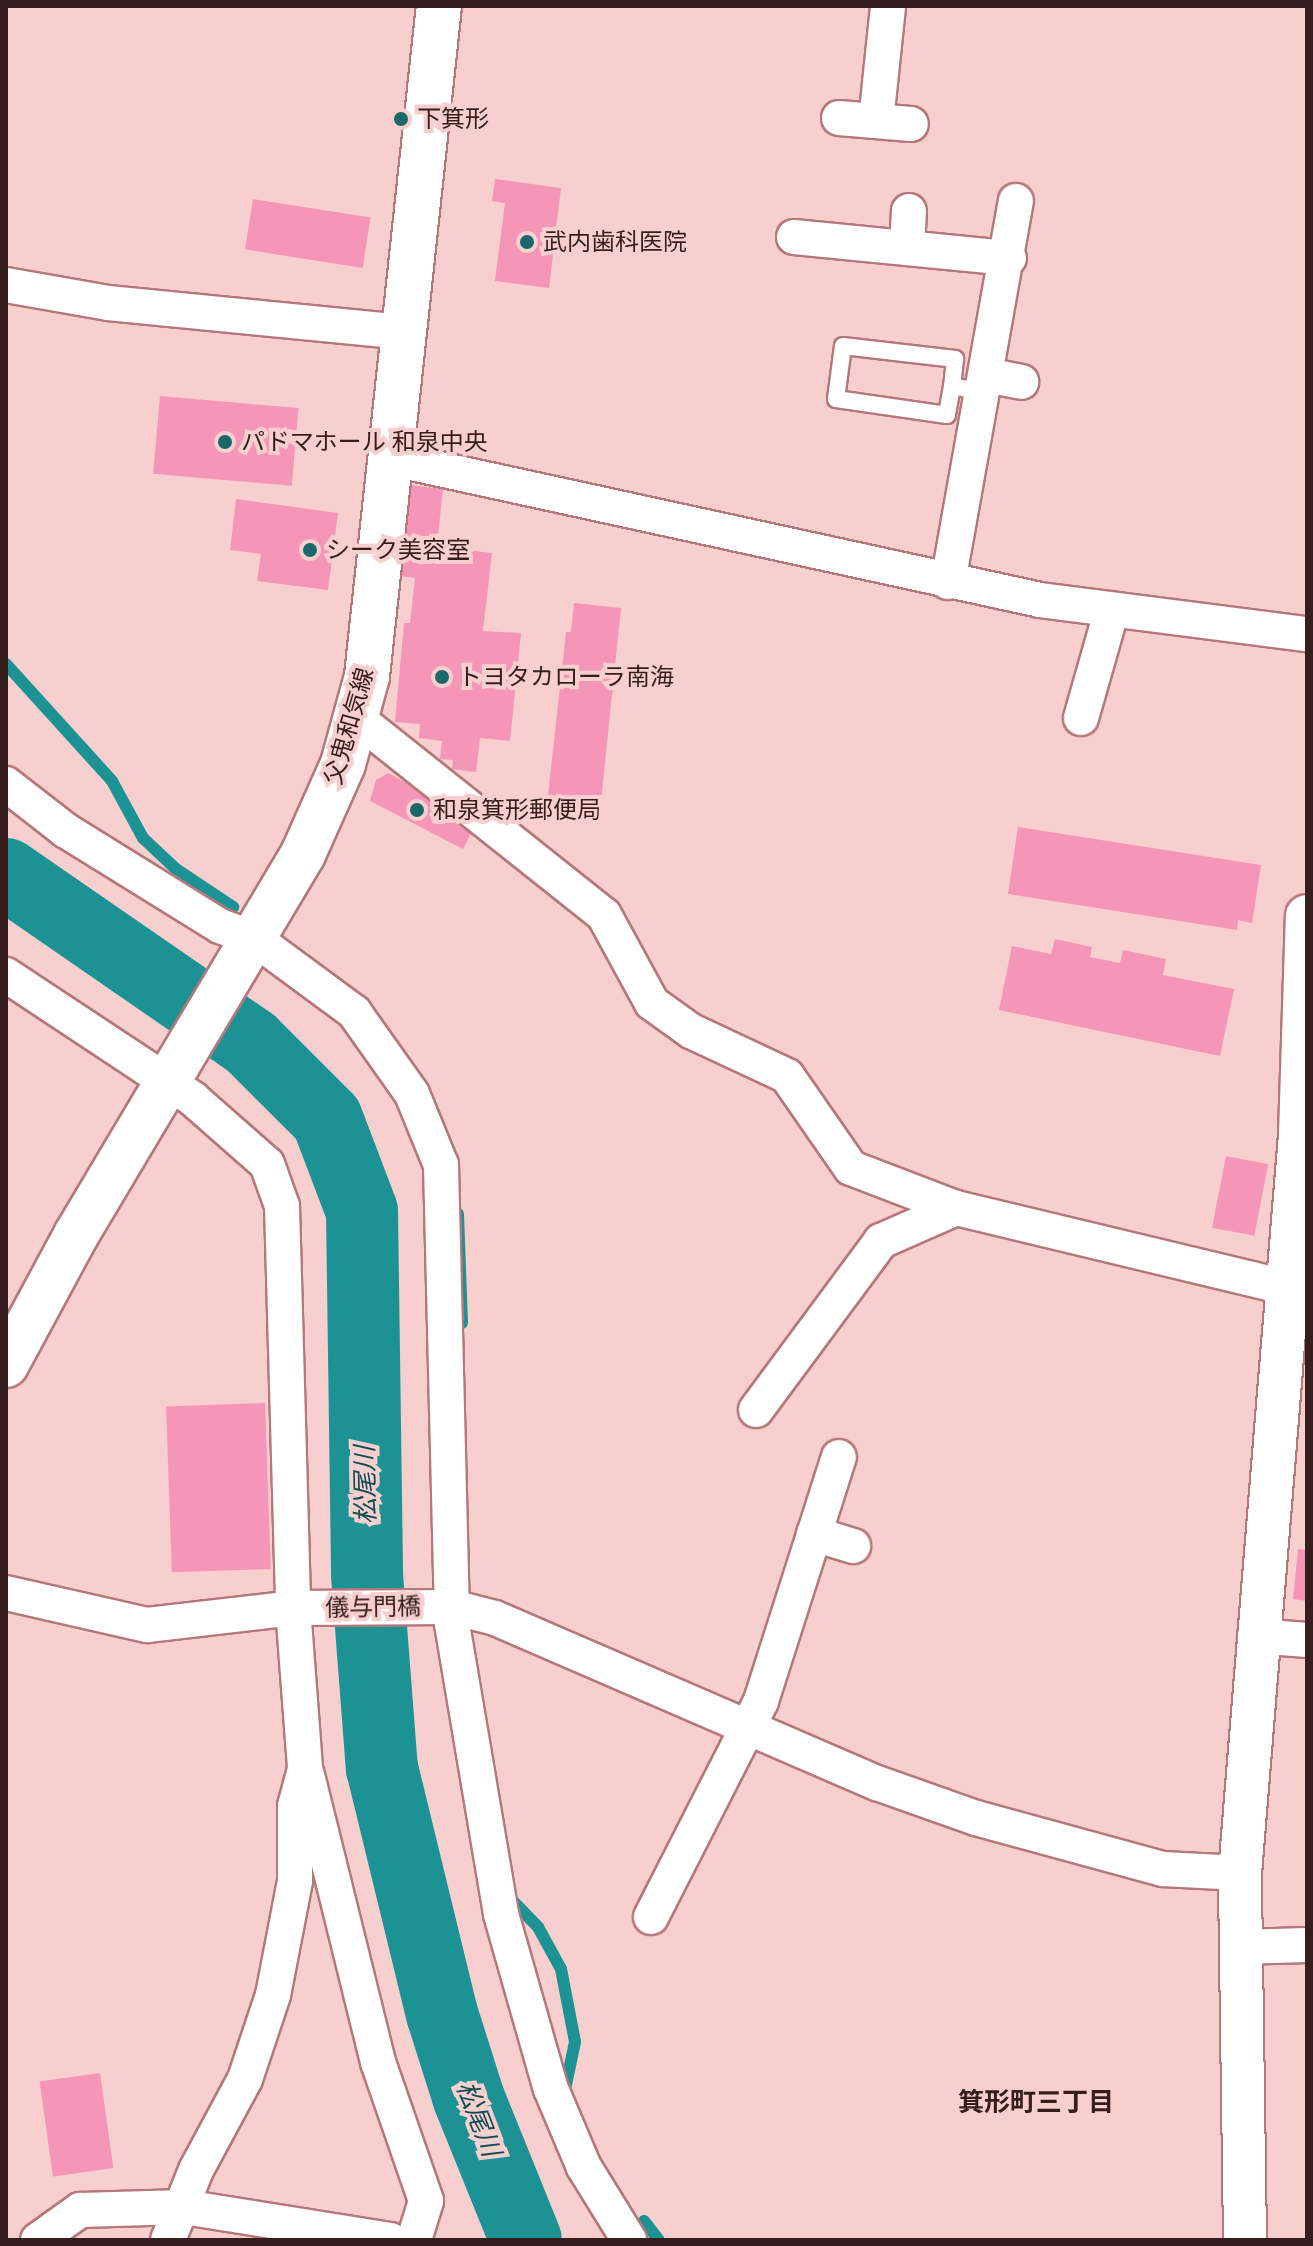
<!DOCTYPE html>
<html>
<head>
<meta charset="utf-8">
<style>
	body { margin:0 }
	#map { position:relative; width:1313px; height:2246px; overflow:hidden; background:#f7cfcf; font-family:Raleway,"Noto Sans JP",sans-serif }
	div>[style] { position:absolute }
	.stream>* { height:12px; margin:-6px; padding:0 6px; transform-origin:6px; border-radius:6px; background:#1d9295 }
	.river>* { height:72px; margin:-36px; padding:0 36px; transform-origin:36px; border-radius:36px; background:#1d9295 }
	.building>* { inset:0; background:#f595b7; transform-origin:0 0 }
	.roads { filter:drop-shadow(2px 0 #b5787a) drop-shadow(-2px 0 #b5787a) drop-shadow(0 2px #b5787a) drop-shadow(0 -2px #b5787a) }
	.service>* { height:16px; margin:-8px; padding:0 8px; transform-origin:8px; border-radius:8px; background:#fff }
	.minor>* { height:34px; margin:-17px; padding:0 17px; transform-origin:17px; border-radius:17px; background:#fff }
	.tertiary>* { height:42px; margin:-21px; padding:0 21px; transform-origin:21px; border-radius:21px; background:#fff }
	.secondary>* { height:44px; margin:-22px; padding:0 22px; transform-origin:22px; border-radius:22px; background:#fff }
	.dots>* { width:22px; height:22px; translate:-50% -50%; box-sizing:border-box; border:4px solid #f7cfcf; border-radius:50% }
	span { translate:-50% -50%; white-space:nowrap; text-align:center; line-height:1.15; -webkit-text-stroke:8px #f7cfcf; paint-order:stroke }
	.poi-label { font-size:24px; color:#361e1e }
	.left { translate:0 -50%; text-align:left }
	.street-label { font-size:24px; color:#361e1e }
	.water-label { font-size:26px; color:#0f4e50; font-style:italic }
	.neighbourhood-label { font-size:26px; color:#361e1e; font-weight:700 }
	.frame { position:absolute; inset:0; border:8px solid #361e1e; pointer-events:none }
</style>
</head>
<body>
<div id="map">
	<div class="stream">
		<i style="left:6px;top:664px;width:158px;rotate:47.8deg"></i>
		<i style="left:112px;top:781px;width:65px;rotate:61.5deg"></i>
		<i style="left:143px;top:838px;width:45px;rotate:43.2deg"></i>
		<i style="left:176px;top:869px;width:69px;rotate:33.7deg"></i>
		<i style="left:458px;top:1214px;width:109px;rotate:87.9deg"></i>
		<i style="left:506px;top:1894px;width:46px;rotate:45.9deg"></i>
		<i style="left:538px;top:1927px;width:48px;rotate:61.3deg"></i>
		<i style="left:561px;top:1969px;width:74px;rotate:79.1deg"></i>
		<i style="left:575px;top:2042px;width:53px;rotate:101.9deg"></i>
		<i style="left:644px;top:2221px;width:24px;rotate:52deg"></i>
	</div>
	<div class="river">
		<i style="left:6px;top:874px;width:298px;rotate:34.6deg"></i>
		<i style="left:251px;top:1043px;width:107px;rotate:45deg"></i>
		<i style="left:327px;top:1119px;width:98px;rotate:69.2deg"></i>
		<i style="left:362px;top:1211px;width:364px;rotate:89.2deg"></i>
		<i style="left:367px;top:1575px;width:194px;rotate:85.6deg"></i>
		<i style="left:382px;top:1768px;width:253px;rotate:76.3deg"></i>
		<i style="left:442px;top:2014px;width:89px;rotate:72.4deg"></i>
		<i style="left:469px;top:2099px;width:152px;rotate:68deg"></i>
	</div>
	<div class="building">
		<i style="clip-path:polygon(495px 179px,561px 188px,549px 288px,495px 281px,505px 203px,492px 201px)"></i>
		<i style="left:253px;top:199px;width:119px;height:51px;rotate:9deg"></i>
		<i style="left:160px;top:396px;width:139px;height:78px;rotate:5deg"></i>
		<i style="clip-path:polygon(410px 485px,443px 489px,434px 572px,438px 547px,492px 553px,483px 631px,521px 633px,510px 741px,480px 738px,476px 772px,452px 769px,453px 760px,440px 759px,442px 741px,419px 738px,420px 724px,395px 722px,404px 623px,410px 623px,415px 578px,400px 576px)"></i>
		<i style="clip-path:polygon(236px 499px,338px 513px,328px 590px,257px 581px,261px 554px,230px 550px)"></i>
		<i style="clip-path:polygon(574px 603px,621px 608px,600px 811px,547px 805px,566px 632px,571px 632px)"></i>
		<i style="clip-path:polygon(388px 773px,414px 787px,471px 833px,463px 849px,370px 801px,376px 780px)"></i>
		<i style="clip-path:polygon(1018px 827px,1261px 865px,1252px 923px,1238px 920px,1237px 930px,1008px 894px)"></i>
		<i style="clip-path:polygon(1055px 939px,1092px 947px,1090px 957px,1120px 963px,1123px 950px,1166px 959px,1163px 975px,1234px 989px,1220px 1056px,999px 1010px,1012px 946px,1051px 954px)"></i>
		<i style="left:1226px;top:1156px;width:43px;height:73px;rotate:11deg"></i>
		<i style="left:265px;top:1403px;width:166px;height:99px;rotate:88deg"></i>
		<i style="clip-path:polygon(1298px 1549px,1307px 1550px,1307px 1601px,1293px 1599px)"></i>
		<i style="left:100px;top:2073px;width:96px;height:61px;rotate:82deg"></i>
	</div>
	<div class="roads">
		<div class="service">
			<i style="left:952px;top:386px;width:29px;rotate:100deg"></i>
			<i style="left:947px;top:415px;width:112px;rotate:-171.8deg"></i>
			<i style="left:836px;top:399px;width:53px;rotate:-82.5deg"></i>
			<i style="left:843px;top:346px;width:113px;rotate:6.6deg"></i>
			<i style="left:955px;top:359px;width:27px;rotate:96deg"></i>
			<i style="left:952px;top:386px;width:32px;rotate:11deg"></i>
		</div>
		<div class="minor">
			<i style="left:839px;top:118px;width:72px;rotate:4.8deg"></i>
			<i style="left:876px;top:121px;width:116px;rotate:-84deg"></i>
			<i style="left:794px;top:237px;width:216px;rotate:5.6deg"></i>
			<i style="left:907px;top:248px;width:37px;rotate:-87deg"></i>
			<i style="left:6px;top:285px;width:104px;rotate:10deg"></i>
			<i style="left:108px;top:303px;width:296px;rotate:5.6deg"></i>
			<i style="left:986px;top:375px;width:36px;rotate:11deg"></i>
			<i style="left:389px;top:458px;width:666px;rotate:12.3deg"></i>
			<i style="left:1040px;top:600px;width:269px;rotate:7.3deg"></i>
			<i style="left:948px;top:582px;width:387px;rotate:-79.9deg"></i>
			<i style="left:355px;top:717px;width:318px;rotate:38.5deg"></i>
			<i style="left:604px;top:915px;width:100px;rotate:61.4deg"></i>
			<i style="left:652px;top:1003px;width:48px;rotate:35.7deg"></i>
			<i style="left:691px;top:1031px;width:106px;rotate:25.1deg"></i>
			<i style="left:787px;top:1076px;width:112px;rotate:55.2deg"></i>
			<i style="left:851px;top:1168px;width:112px;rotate:20.9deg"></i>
			<i style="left:956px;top:1208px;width:339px;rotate:13.5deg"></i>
			<i style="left:1081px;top:718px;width:113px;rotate:-74.1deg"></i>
			<i style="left:6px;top:784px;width:75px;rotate:37.9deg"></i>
			<i style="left:65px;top:830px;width:182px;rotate:31.8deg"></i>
			<i style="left:220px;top:926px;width:37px;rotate:20deg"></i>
			<i style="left:255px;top:939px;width:123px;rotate:36.4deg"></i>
			<i style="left:354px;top:1012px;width:100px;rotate:54.7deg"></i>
			<i style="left:412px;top:1094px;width:77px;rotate:67.8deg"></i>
			<i style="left:441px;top:1165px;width:459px;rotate:88.6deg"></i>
			<i style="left:452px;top:1624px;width:294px;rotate:80.4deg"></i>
			<i style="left:501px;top:1914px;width:182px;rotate:74.1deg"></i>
			<i style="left:551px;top:2089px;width:85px;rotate:67.1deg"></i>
			<i style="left:584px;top:2167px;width:86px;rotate:58.3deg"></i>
			<i style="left:6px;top:975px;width:224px;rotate:33.5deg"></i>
			<i style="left:193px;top:1099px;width:98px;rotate:41.3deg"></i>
			<i style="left:267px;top:1164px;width:45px;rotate:70.3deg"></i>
			<i style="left:282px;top:1206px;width:402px;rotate:88.4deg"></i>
			<i style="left:293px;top:1608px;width:161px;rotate:85.7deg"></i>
			<i style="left:305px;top:1769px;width:38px;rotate:105deg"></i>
			<i style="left:295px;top:1806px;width:75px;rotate:90deg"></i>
			<i style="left:295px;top:1881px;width:116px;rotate:100.9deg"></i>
			<i style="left:273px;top:1995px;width:89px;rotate:108.4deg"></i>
			<i style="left:245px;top:2079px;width:103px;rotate:118.3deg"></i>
			<i style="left:196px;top:2170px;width:75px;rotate:111.8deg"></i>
			<i style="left:756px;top:1410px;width:210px;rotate:-53.5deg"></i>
			<i style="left:881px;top:1241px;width:82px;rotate:-23.7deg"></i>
			<i style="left:814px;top:1534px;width:41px;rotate:17.1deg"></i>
			<i style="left:6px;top:1593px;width:145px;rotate:12.8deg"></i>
			<i style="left:147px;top:1625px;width:147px;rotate:-6.6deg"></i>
			<i style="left:293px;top:1608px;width:159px;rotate:-0.4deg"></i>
			<i style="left:452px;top:1607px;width:44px;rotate:14.3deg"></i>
			<i style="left:495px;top:1618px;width:416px;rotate:23.4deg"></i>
			<i style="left:877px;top:1783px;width:105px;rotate:19.5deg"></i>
			<i style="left:976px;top:1818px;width:194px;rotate:15.3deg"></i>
			<i style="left:1163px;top:1869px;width:77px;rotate:3deg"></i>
			<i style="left:1255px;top:1636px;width:52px;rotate:4.4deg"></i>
			<i style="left:307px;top:1775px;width:296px;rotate:76.1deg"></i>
			<i style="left:378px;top:2062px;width:147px;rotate:70.9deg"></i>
			<i style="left:426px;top:2201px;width:41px;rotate:107.1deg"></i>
			<i style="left:651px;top:1917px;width:242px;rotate:-63deg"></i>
			<i style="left:761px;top:1701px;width:256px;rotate:-72.3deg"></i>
			<i style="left:1239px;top:1947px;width:68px;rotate:-1.7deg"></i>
			<i style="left:38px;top:2240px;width:52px;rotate:-35.5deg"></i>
			<i style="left:80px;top:2210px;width:104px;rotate:-1.7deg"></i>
			<i style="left:184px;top:2207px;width:209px;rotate:9.1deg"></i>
		</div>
		<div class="tertiary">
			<i style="left:1245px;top:2240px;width:367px;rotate:-90.8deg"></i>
			<i style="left:1240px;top:1873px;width:740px;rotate:-85.35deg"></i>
			<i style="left:1300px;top:1135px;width:219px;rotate:-88.2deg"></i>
		</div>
		<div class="secondary">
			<i style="left:6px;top:1365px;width:148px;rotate:-61.7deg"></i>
			<i style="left:76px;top:1235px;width:443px;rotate:-59.2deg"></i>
			<i style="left:303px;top:854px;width:98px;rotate:-66deg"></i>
			<i style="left:343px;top:764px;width:91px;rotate:-74.7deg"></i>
			<i style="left:367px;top:676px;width:674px;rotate:-83.87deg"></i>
		</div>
	</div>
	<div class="dots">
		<i style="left:401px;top:119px;background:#1a686a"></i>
		<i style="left:527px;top:242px;background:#1a686a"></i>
		<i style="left:225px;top:442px;background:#1a686a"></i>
		<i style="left:310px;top:550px;background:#1a686a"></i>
		<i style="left:442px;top:677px;background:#1a686a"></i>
		<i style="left:417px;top:810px;background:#1a686a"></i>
	</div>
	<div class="poi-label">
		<span class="left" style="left:417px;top:119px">下箕形</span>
		<span class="left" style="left:543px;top:242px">武内歯科医院</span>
		<span class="left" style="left:241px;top:442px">パドマホール 和泉中央</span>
		<span class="left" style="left:326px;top:550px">シーク美容室</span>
		<span class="left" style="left:458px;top:677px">トヨタカローラ南海</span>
		<span class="left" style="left:433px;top:810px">和泉箕形郵便局</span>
	</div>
	<div class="street-label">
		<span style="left:349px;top:726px;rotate:-74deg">父鬼和気線</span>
		<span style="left:373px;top:1607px;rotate:-1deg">儀与門橋</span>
	</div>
	<div class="water-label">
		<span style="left:366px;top:1485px;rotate:-91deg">松尾川</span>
		<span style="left:478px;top:2119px;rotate:69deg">松尾川</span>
	</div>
	<div class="neighbourhood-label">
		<span style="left:1036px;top:2103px">箕形町三丁目</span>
	</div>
	<div class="frame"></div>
</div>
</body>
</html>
